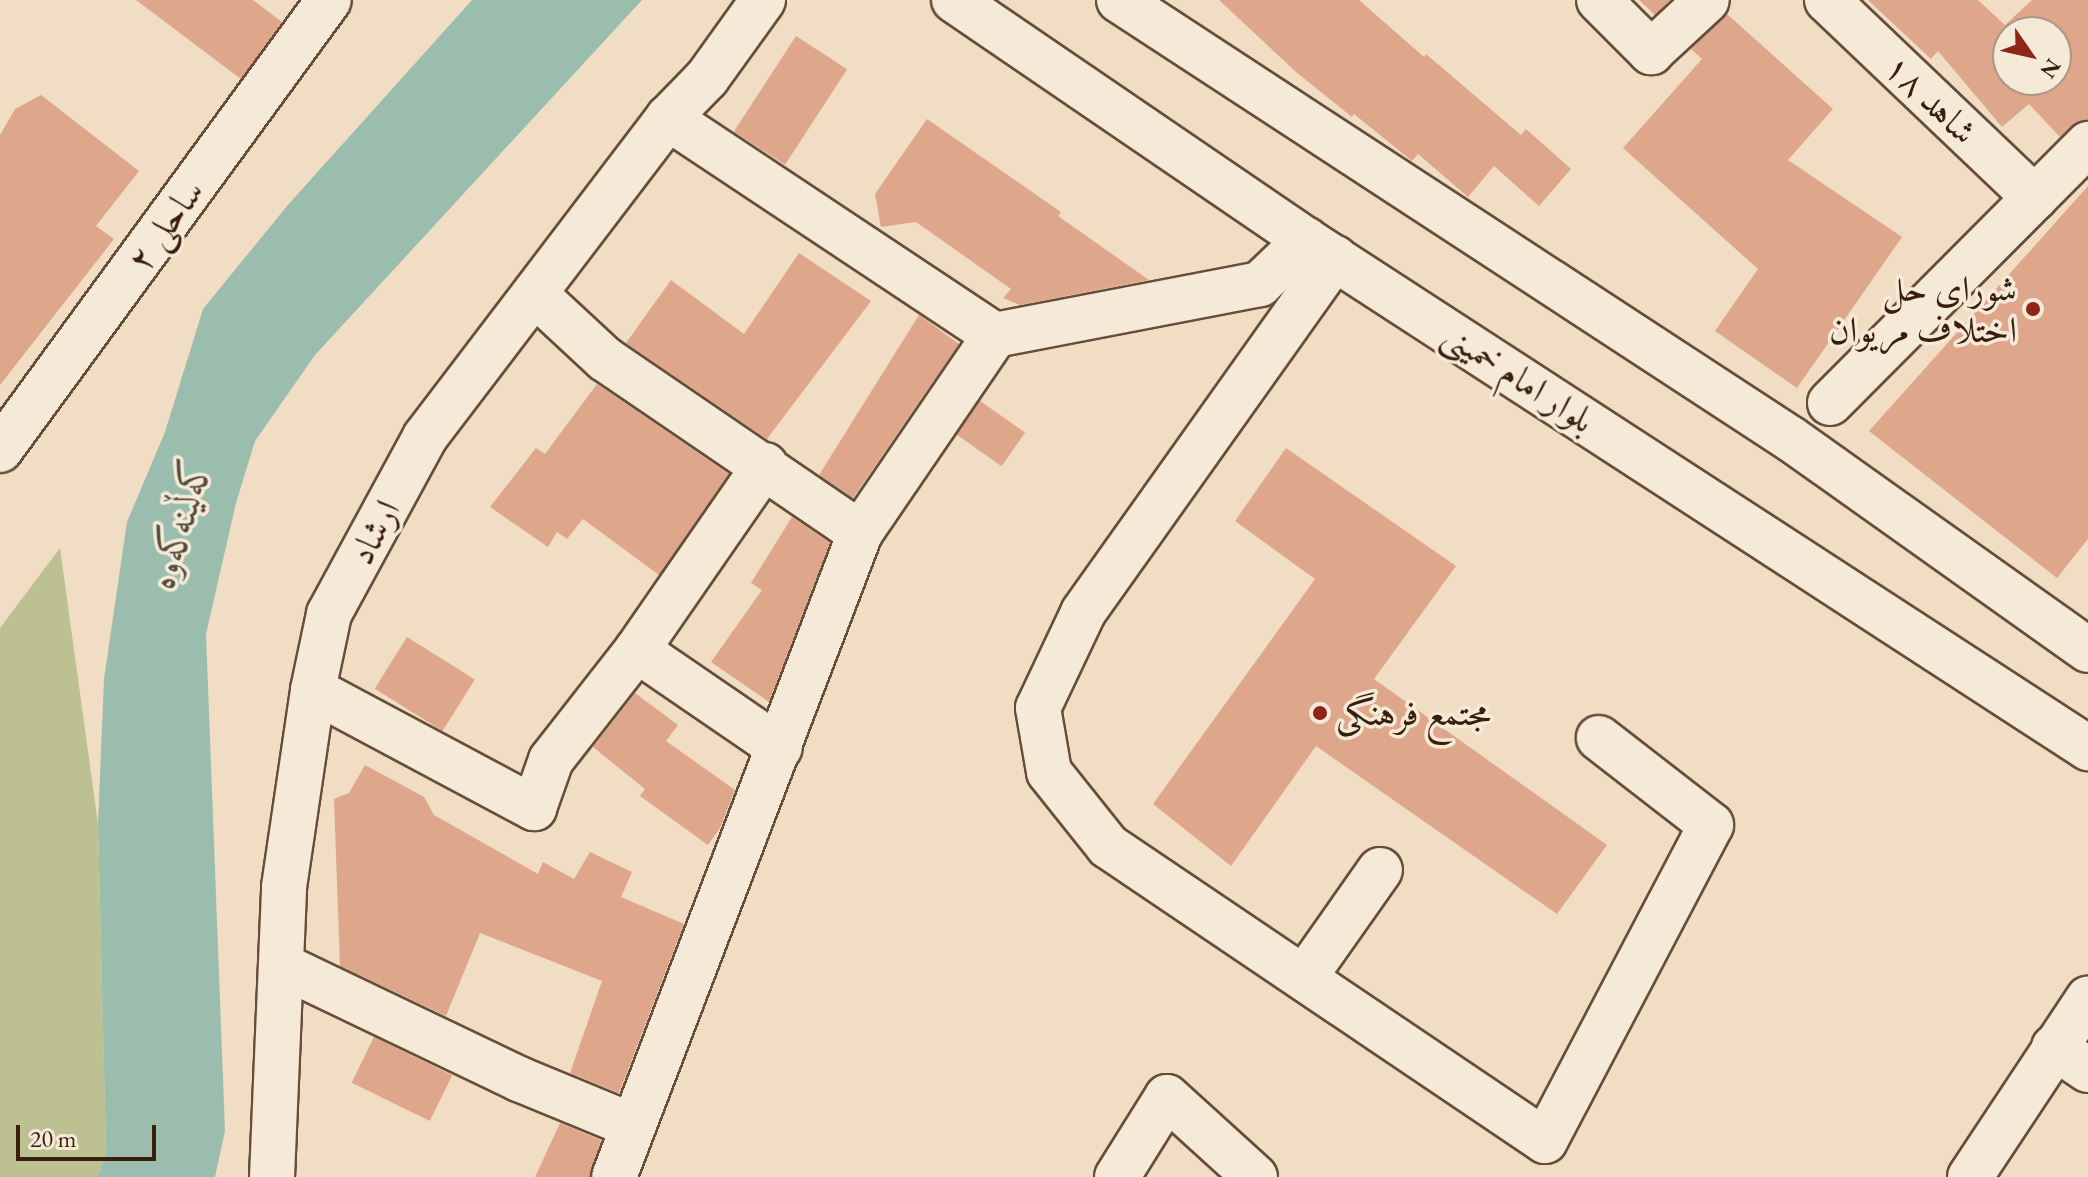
<!DOCTYPE html>
<html>
<head>
<meta charset="utf-8">
<style>
	body { margin:0 }
	#map { position:relative; width:2088px; height:1177px; overflow:hidden; background:#f0ddc3; font-family:"EB Garamond",Amiri,serif }
	div>[style] { position:absolute }
	.green>* { inset:0; background:#bdc091 }
	.water>* { inset:0; background:#9bbdae }
	.building>* { inset:0; background:#dea78b; transform-origin:0 0 }
	.roads { filter:drop-shadow(2px 0 #664e39) drop-shadow(-2px 0 #664e39) drop-shadow(0 2px #664e39) drop-shadow(0 -2px #664e39) }
	.minor>* { height:44px; margin:-22px; padding:0 22px; transform-origin:22px; border-radius:22px; background:#f5e9d8 }
	.dots>* { width:22px; height:22px; translate:-50% -50%; box-sizing:border-box; border:4px solid #f5e9d8; border-radius:50% }
	span { translate:-50% -50%; white-space:nowrap; text-align:center; line-height:1.15; -webkit-text-stroke:7px #f5e9d8; paint-order:stroke }
	.street-label { font-size:36px; color:#381e0b }
	.poi-label { font-size:36px; color:#381e0b }
	.right { translate:-100% -50%; text-align:right }
	.left { translate:0 -50%; text-align:left }
	.water-label { font-size:38px; color:#564e3c; font-style:italic }
	.north { position:absolute; left:1992px; top:16px; width:80px; height:80px; box-sizing:border-box; background:#f5e9d8; border:2px solid #a99886; border-radius:50%; rotate:124deg; font-size:22px; font-weight:700; line-height:32px; text-align:center; color:#381e0b }
	.north::after { content:''; display:block; margin:auto; width:28px; height:36px; background:#8f2418; clip-path:polygon(50% 0,100% 100%,50% 72%,0 100%) }
	.scale { position:absolute; left:16px; top:1125px; width:140px; height:36px; box-sizing:border-box; border:4px solid #381e0b; border-top:0; padding-left:10px; font-size:24px; line-height:28px; white-space:nowrap; color:#381e0b; -webkit-text-stroke:6px #f5e9d8; paint-order:stroke }
</style>
</head>
<body>
<div id="map">
	<div class="green">
		<i style="clip-path:polygon(60px 548px,98px 824px,106px 1153px,97px 1177px,0 1177px,0 628px)"></i>
	</div>
	<div class="water">
		<i style="clip-path:polygon(472px 0,642px 0,315px 355px,255px 441px,236px 503px,206px 634px,225px 1131px,215px 1177px,97px 1177px,106px 1153px,98px 824px,104px 679px,127px 522px,165px 432px,203px 309px,287px 206px)"></i>
	</div>
	<div class="building">
		<i style="clip-path:polygon(136px 0,253px 0,282px 22px,241px 79px)"></i>
		<i style="clip-path:polygon(1219px 0,1359px 0,1424px 57px,1426px 54px,1521px 135px,1526px 129px,1571px 169px,1539px 206px,1494px 166px,1468px 197px,1418px 154px,1412px 161px,1354px 114px,1352px 117px,1296px 72px)"></i>
		<i style="clip-path:polygon(1639px 0,1670px 0,1655px 15px)"></i>
		<i style="clip-path:polygon(evenodd,1868px 0,1978px 0,2005px 25px,2032px 0,2088px 0,2088px 120px,2071px 126px,2060px 137px,2029px 104px,2002px 127px,1938px 51px,1931px 59px,1868px 0,2008px 32px,2056px 32px,2056px 80px,2008px 80px,2008px 32px)"></i>
		<i style="clip-path:polygon(1727px 14px,1833px 109px,1788px 160px,1902px 237px,1797px 388px,1715px 331px,1758px 269px,1623px 148px,1702px 59px,1691px 49px)"></i>
		<i style="left:796px;top:36px;width:61px;height:114px;rotate:33deg"></i>
		<i style="clip-path:polygon(41px 95px,139px 171px,96px 226px,114px 239px,0 385px,0 135px,15px 109px)"></i>
		<i style="clip-path:polygon(927px 119px,1061px 212px,1058px 216px,1149px 280px,1020px 305px,1003px 298px,1011px 289px,916px 222px,881px 227px,875px 194px)"></i>
		<i style="clip-path:polygon(2088px 186px,2088px 539px,2057px 578px,1869px 431px)"></i>
		<i style="clip-path:polygon(799px 253px,871px 301px,767px 439px,626px 343px,671px 280px,744px 334px)"></i>
		<i style="clip-path:polygon(919px 315px,959px 344px,853px 498px,819px 475px)"></i>
		<i style="clip-path:polygon(597px 384px,729px 474px,659px 575px,583px 519px,567px 539px,557px 532px,548px 547px,490px 507px,536px 448px,545px 454px)"></i>
		<i style="left:980px;top:401px;width:55px;height:41px;rotate:35deg"></i>
		<i style="clip-path:polygon(1286px 448px,1456px 566px,1374px 679px,1607px 845px,1557px 914px,1316px 746px,1231px 866px,1153px 804px,1315px 579px,1235px 521px)"></i>
		<i style="clip-path:polygon(792px 517px,830px 543px,769px 702px,711px 662px,762px 590px,751px 583px)"></i>
		<i style="left:407px;top:637px;width:80px;height:61px;rotate:32deg"></i>
		<i style="clip-path:polygon(635px 693px,678px 725px,666px 741px,735px 790px,720px 828px,708px 845px,640px 796px,645px 789px,593px 747px)"></i>
		<i style="clip-path:polygon(365px 765px,424px 797px,434px 815px,538px 874px,543px 862px,574px 879px,590px 852px,632px 872px,621px 897px,684px 924px,619px 1093px,570px 1073px,602px 981px,480px 933px,446px 1016px,340px 966px,334px 799px,349px 793px)"></i>
		<i style="left:374px;top:1037px;width:87px;height:51px;rotate:26deg"></i>
		<i style="clip-path:polygon(560px 1123px,601px 1140px,590px 1177px,535px 1177px)"></i>
	</div>
	<div class="roads">
		<div class="minor">
			<i style="left:954px;top:0;width:426px;rotate:34.3deg"></i>
			<i style="left:1306px;top:240px;width:933px;rotate:33.01deg"></i>
			<i style="left:1119px;top:0;width:803px;rotate:33.16deg"></i>
			<i style="left:1791px;top:439px;width:364px;rotate:35.4deg"></i>
			<i style="left:1599px;top:0;width:74px;rotate:45deg"></i>
			<i style="left:1651px;top:52px;width:76px;rotate:-42.9deg"></i>
			<i style="left:1827px;top:0;width:287px;rotate:43.6deg"></i>
			<i style="left:668px;top:118px;width:392px;rotate:33.6deg"></i>
			<i style="left:1335px;top:258px;width:435px;rotate:125.4deg"></i>
			<i style="left:1083px;top:613px;width:105px;rotate:115.3deg"></i>
			<i style="left:1038px;top:708px;width:65px;rotate:80.2deg"></i>
			<i style="left:1049px;top:772px;width:95px;rotate:51.4deg"></i>
			<i style="left:1108px;top:846px;width:527px;rotate:34.02deg"></i>
			<i style="left:1545px;top:1141px;width:357px;rotate:-62.3deg"></i>
			<i style="left:1711px;top:825px;width:142px;rotate:-142.2deg"></i>
			<i style="left:535px;top:294px;width:96px;rotate:42.9deg"></i>
			<i style="left:605px;top:359px;width:309px;rotate:34.3deg"></i>
			<i style="left:1830px;top:403px;width:366px;rotate:-45.1deg"></i>
			<i style="left:0;top:450px;width:557px;rotate:-53.83deg"></i>
			<i style="left:765px;top:465px;width:225px;rotate:124.7deg"></i>
			<i style="left:637px;top:650px;width:173px;rotate:34.4deg"></i>
			<i style="left:313px;top:690px;width:251px;rotate:28.1deg"></i>
			<i style="left:534px;top:808px;width:51px;rotate:-70.5deg"></i>
			<i style="left:551px;top:760px;width:140px;rotate:-52deg"></i>
			<i style="left:283px;top:966px;width:262px;rotate:25.6deg"></i>
			<i style="left:519px;top:1079px;width:123px;rotate:22.4deg"></i>
			<i style="left:1304px;top:978px;width:132px;rotate:-54.9deg"></i>
			<i style="left:2054px;top:1047px;width:41px;rotate:34.1deg"></i>
			<i style="left:272px;top:1177px;width:290px;rotate:-87.6deg"></i>
			<i style="left:284px;top:887px;width:199px;rotate:-81.6deg"></i>
			<i style="left:313px;top:690px;width:78px;rotate:-78.1deg"></i>
			<i style="left:329px;top:614px;width:201px;rotate:-61.5deg"></i>
			<i style="left:425px;top:437px;width:401px;rotate:-52.7deg"></i>
			<i style="left:668px;top:118px;width:56px;rotate:-45.7deg"></i>
			<i style="left:707px;top:78px;width:96px;rotate:-54.3deg"></i>
			<i style="left:614px;top:1177px;width:689px;rotate:-69.09deg"></i>
			<i style="left:860px;top:533px;width:240px;rotate:-55.7deg"></i>
			<i style="left:995px;top:335px;width:270px;rotate:-10.9deg"></i>
			<i style="left:1260px;top:284px;width:64px;rotate:-43.7deg"></i>
			<i style="left:1117px;top:1177px;width:94px;rotate:-58deg"></i>
			<i style="left:1167px;top:1097px;width:119px;rotate:42.3deg"></i>
			<i style="left:1970px;top:1177px;width:214px;rotate:-56.5deg"></i>
		</div>
	</div>
	<div class="dots">
		<i style="left:2033px;top:309px;background:#8f2418"></i>
		<i style="left:1320px;top:713px;background:#8f2418"></i>
	</div>
	<div class="street-label">
		<span style="left:1931px;top:99px;rotate:44deg">شاهد ۱۸</span>
		<span style="left:165px;top:225px;rotate:-54deg">ساحلی ۲</span>
		<span style="left:1519px;top:377px;rotate:33deg">بلوار امام خمینی</span>
		<span style="left:374px;top:532px;rotate:-62deg">ارشاد</span>
	</div>
	<div class="poi-label">
		<span class="right" style="left:2017px;top:309px">شورای حل<br>اختلاف مریوان</span>
		<span class="left" style="left:1336px;top:713px">مجتمع فرهنگی</span>
	</div>
	<div class="water-label">
		<span style="left:180px;top:522px;rotate:-73deg">کەڵینەکەوە</span>
	</div>
	<div class="north">N</div>
	<div class="scale">20 m</div>
</div>
</body>
</html>
